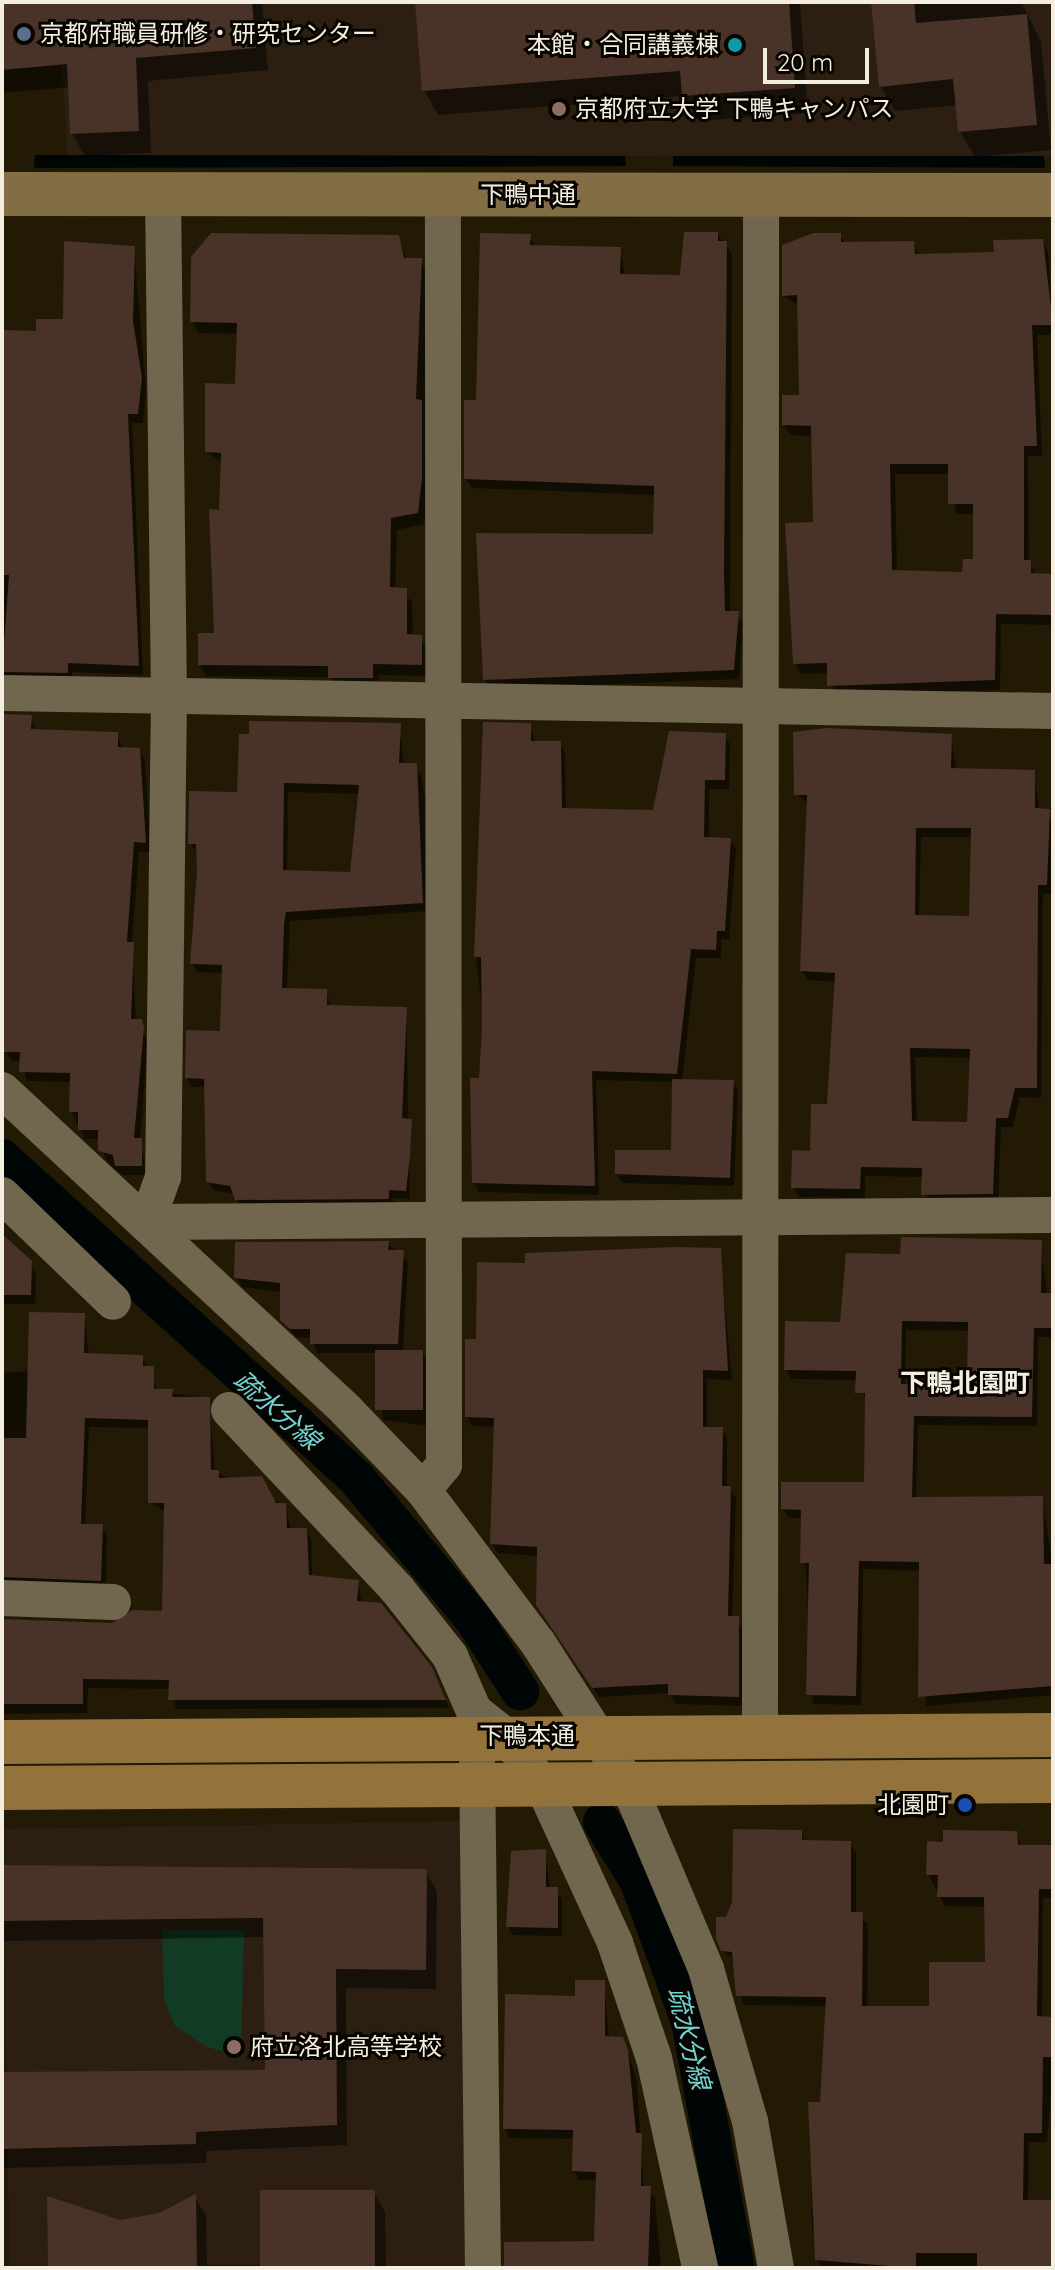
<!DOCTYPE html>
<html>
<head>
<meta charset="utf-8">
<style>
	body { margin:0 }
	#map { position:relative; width:1055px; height:2270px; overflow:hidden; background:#221a04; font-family:Quicksand,"Noto Sans JP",sans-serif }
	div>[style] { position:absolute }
	.education>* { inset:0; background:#2c1f12; transform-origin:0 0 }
	.green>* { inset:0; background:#123b26 }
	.water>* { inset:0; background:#000505 }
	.shadow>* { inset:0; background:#0007 }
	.canal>* { height:38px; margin:-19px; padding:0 19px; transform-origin:19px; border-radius:19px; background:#000505 }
	.building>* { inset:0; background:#493227; transform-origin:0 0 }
	.street>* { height:36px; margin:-18px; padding:0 18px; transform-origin:18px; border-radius:18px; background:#70674e }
	.secondary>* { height:44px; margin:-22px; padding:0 22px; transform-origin:22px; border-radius:22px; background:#826d44 }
	.primary>* { height:44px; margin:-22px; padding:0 22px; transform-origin:22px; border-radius:22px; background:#93733b }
	.dots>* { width:22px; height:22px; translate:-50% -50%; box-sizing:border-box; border:4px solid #080501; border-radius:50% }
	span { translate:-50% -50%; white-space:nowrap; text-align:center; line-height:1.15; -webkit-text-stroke:6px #080501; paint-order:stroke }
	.poi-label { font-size:24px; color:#f3eee0 }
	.left { translate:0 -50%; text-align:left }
	.right { translate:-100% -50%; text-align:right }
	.street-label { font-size:24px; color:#f3eee0 }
	.neighbourhood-label { font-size:26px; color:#f3eee0; font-weight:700 }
	.water-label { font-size:26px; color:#72d2d2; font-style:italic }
	.frame { position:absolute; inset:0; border:4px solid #f3eee0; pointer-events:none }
	.scale { position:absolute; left:763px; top:48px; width:106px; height:36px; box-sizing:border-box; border:4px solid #f3eee0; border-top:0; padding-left:10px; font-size:24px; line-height:28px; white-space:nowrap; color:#f3eee0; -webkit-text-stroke:6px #080501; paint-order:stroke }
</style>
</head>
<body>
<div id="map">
	<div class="education">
		<i style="clip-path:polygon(49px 2px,1053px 2px,1053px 157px,67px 155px,62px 62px)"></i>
		<i style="left:464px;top:1821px;width:447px;height:462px;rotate:89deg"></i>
	</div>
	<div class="green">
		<i style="clip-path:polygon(162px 1929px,244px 1930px,241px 2056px,207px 2047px,175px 2026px,164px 2000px)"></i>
	</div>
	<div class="water">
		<i style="clip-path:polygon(35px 155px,625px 156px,626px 166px,34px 168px)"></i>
		<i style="clip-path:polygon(673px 156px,1044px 156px,1045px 168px,673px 166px)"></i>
	</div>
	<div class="shadow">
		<i style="clip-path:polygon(2px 2px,262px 2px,268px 70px,148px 81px,151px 153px,85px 156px,72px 133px,70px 87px,2px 93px)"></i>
		<i style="clip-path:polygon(417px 2px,800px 2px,808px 113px,699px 121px,684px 96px,438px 115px,424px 90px)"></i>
		<i style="clip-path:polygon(873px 2px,1021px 2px,1041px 41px,1051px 150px,975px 157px,960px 132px,958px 105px,895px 111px,881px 86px)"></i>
		<i style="clip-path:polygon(717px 234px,732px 253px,730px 613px,743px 623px,739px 679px,490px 689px,485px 680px,655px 536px,656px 495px,472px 488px,466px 479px,478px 403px,529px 236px,535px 245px,620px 249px,625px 276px,686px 276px)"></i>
		<i style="clip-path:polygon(evenodd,840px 235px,845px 244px,913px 243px,919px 256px,996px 254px,1042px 241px,1048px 252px,1053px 335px,1037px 335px,1042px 456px,1028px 456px,1029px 561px,1036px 575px,1053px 576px,1053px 625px,1001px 624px,1000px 690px,835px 696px,829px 673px,801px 674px,795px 663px,815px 524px,813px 436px,790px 435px,784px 424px,801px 397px,799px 306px,784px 296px,840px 235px,895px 474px,950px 474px,956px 514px,975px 514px,975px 561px,964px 574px,897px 573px,895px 474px)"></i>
		<i style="clip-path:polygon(398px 237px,407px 260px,420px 260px,427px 272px,428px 491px,424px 524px,397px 530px,395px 589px,412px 601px,413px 636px,428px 648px,428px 676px,379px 675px,378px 689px,337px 689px,330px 677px,206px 676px,200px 665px,216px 635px,223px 464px,207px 452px,237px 386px,239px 334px,198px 333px,192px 321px)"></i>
		<i style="clip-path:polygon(134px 248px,146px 390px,143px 423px,132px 423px,143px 675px,72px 672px,72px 682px,2px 684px,2px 332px,37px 333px,65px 321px)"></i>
		<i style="clip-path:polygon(2px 714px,30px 716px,36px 731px,117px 734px,123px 750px,139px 750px,145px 760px,151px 852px,139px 852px,132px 943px,136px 1021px,148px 1040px,140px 1140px,147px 1175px,122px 1175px,106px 1160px,100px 1139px,85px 1139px,71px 1111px,72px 1082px,27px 1081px,22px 1061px,12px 1061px,2px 1048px)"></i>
		<i style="clip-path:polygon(evenodd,399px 725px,404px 765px,421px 774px,427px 811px,427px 911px,290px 921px,287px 990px,326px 991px,331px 1007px,406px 1009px,410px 1199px,393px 1198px,393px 1208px,242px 1209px,235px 1194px,213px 1190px,208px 1181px,206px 1087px,192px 1087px,187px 1077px,222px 1033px,224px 973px,198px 972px,192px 963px,198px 853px,190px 844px,239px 794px,399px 725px,288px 792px,361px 794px,352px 874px,287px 872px,288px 792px)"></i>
		<i style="clip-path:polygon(530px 725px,535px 743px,560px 743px,565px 753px,566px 810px,655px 812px,724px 735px,730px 744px,729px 789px,709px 789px,709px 839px,730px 840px,736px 849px,729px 940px,721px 939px,721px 958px,696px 958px,682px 1081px,733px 1082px,738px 1091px,734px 1186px,622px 1183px,617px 1174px,673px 1152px,674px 1082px,596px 1080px,599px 1195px,479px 1192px,474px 1183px,484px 1028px,476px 956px)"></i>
		<i style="clip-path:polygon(evenodd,951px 736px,956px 770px,1034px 772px,1039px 810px,1053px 819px,1051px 894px,1043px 894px,1041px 1098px,1020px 1097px,1013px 1127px,1001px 1127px,998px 1204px,929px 1204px,924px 1177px,865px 1176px,865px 1198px,799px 1197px,793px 1187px,829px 1106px,837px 982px,808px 980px,802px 971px,809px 804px,796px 794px,951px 736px,921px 837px,972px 837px,971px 918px,919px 917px,921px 837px,951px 736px,915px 1057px,972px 1058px,969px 1124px,917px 1123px,915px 1057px)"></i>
		<i style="clip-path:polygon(2px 1237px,36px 1272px,35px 1304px,2px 1304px)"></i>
		<i style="clip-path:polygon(evenodd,1040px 1242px,1053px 1337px,1038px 1337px,1037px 1426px,918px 1425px,916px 1499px,1042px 1498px,1053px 1566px,1053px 1695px,926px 1706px,921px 1571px,863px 1569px,861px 1705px,813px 1704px,803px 1518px,789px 1518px,783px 1509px,866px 1484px,867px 1402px,858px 1380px,791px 1379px,786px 1369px,842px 1324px,902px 1256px,1040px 1242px,906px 1330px,970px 1331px,969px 1387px,905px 1386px,906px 1330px)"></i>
		<i style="clip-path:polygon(387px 1243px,408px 1262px,403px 1352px,422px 1352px,428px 1362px,428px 1426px,383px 1420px,377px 1353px,317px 1353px,312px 1338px,297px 1338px,282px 1320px,282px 1292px,242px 1287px,236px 1277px)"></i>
		<i style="clip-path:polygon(720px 1250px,732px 1380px,707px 1379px,707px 1429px,722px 1429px,727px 1439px,727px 1488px,736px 1497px,732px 1618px,743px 1628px,743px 1706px,676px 1704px,669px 1693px,599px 1697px,544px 1615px,538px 1556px,498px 1553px,492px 1544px,496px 1427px,472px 1426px,467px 1417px,478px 1341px,527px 1265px)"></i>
		<i style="clip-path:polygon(84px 1315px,89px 1355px,142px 1357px,158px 1391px,209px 1399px,215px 1472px,285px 1505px,291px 1530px,306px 1530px,311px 1539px,312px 1577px,358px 1582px,362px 1604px,436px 1678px,449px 1708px,176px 1709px,171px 1689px,88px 1688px,87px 1713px,2px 1714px,2px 1620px,113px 1625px,164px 1613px,166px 1512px,150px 1502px,150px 1428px,89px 1427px,85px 1526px,101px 1526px,107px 1535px,106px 1589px,2px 1583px,2px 1373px,30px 1371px)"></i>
		<i style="clip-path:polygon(800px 1832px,806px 1843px,850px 1843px,856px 1853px,856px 1914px,868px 1924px,867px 2008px,931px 2008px,987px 1964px,986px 1907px,945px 1906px,928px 1874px,945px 1844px,1015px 1833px,1022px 1847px,1053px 1847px,1053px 1898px,1043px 1898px,1042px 2018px,1053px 2019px,1053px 2067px,1047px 2142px,1029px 2142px,1028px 2202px,1053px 2206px,1053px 2268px,820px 2268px,812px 2228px,810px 2104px,822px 2104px,827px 2006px,743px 2005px,735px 1961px,723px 1951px,728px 1919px)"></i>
		<i style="clip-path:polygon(545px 1851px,550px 1889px,562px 1898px,562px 1936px,513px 1935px,508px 1927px)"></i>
		<i style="clip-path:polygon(2px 1868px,425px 1871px,437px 1891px,436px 1989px,346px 1988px,347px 2145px,206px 2151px,206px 2163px,2px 2168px,2px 2074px,267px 2072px,265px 1937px,2px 1941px)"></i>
		<i style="clip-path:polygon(604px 1982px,609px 2038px,627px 2048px,637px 2082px,644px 2188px,655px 2197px,661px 2268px,521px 2268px,521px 2244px,596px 2243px,598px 2180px,579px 2180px,574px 2171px,575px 2139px,510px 2138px,505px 2129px,577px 1998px)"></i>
		<i style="clip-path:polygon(374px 2192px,385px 2212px,386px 2268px,28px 2268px,50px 2266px,120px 2222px,159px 2215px,195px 2197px,206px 2216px,207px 2265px,263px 2265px)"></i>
	</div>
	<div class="canal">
		<i style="left:2px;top:1158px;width:479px;rotate:42.1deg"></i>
		<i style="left:357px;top:1479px;width:183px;rotate:50.3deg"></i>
		<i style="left:474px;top:1620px;width:85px;rotate:57.1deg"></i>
		<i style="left:602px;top:1822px;width:70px;rotate:58.3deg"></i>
		<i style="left:639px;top:1882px;width:148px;rotate:69.9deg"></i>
		<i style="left:690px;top:2021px;width:251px;rotate:79.5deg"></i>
	</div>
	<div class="building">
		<i style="clip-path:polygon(2px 2px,252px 2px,256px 48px,136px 58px,139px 131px,70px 134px,67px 64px,2px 70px)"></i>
		<i style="clip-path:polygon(415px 2px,789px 2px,795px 88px,682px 96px,680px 71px,422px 91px)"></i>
		<i style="clip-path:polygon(871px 2px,914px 2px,916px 23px,1027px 14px,1037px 125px,958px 132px,953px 79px,879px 87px)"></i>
		<i style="clip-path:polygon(684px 232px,718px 232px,718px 241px,727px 241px,724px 574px,725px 611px,739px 611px,734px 670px,483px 680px,476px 533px,653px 534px,654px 486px,464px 479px,464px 400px,476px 400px,480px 233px,531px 234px,530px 245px,621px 247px,620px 274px,680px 275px)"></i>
		<i style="clip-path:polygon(211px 233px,399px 235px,404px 258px,422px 258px,416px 399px,422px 400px,422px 478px,418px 513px,391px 518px,390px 587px,407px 588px,407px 634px,422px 635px,422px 665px,373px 664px,373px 678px,328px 678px,328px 666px,198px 665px,198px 633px,214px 633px,209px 509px,219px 510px,221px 453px,205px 452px,205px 383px,235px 384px,237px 323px,190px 322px,191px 257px)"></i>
		<i style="clip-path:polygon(evenodd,813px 233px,841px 233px,841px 242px,914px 241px,915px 254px,994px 252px,993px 240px,1043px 239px,1053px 325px,1032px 325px,1037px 446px,1024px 446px,1024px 560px,1031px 560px,1031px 573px,1053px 574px,1053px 615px,996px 614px,995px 680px,827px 686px,827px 663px,793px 664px,785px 523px,813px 522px,811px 426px,782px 425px,782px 395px,799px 395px,797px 295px,782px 296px,782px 245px,813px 233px,890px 464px,948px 464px,948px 504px,973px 504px,973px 559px,963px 559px,962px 572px,892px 570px,890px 464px)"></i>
		<i style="clip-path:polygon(64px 241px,135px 246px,133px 321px,142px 378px,138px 414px,128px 414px,139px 666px,68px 663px,68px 673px,2px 672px,9px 575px,2px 575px,2px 330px,36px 331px,36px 319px,63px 319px)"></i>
		<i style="clip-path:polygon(2px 714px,32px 715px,31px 729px,118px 732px,118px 747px,140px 748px,146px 843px,134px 842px,127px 942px,134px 942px,131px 1019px,142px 1019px,144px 1028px,134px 1138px,142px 1138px,142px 1166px,115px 1166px,113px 1155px,98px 1151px,98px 1130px,78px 1130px,78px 1112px,69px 1112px,70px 1073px,19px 1072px,20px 1052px,4px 1052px)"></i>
		<i style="clip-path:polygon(evenodd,249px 721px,401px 723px,399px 763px,417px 763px,423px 903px,286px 912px,284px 924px,282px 988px,327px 989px,327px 1005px,407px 1007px,402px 1118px,412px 1119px,410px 1156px,406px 1191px,389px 1190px,389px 1199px,235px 1200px,230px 1186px,206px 1182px,204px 1079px,185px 1078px,186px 1030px,220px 1031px,222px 965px,190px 964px,197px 871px,196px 844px,188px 844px,189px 791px,237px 792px,239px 734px,249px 734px,249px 721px,284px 783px,359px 785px,350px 872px,283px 870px,284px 783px)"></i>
		<i style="clip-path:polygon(483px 722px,531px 723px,531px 741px,561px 741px,562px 808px,653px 810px,669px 731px,726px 733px,725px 780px,705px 780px,704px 837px,731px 838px,725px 931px,717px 931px,716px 950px,691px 949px,677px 1074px,592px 1071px,595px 1186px,472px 1183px,470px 1078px,479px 1078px,482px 1028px,481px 957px,474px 957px)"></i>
		<i style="clip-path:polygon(evenodd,827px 728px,952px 734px,951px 768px,1035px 770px,1035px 808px,1050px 809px,1047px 885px,1038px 885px,1037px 1088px,1015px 1088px,1008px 1118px,996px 1118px,993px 1194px,921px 1195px,922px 1168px,861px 1167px,860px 1189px,791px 1188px,792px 1150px,810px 1151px,811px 1104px,827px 1104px,835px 973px,800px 971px,807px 795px,794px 795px,793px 732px,827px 728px,916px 828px,971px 828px,969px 916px,915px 915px,916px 828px,827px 728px,910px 1048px,970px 1049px,967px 1122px,912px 1121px,910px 1048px)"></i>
		<i style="clip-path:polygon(672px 1079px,734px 1080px,730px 1178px,615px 1174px,615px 1150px,671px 1150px)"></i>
		<i style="clip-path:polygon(2px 1234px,32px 1261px,31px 1295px,2px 1295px)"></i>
		<i style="clip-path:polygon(evenodd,901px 1237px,1042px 1240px,1041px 1293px,1053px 1293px,1053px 1328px,1034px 1328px,1032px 1417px,914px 1416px,912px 1497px,1043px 1496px,1044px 1564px,1053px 1564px,1053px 1686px,918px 1697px,919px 1562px,859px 1561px,856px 1696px,806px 1695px,809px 1563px,800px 1563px,801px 1510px,781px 1509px,781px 1482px,864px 1482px,865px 1393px,855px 1393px,856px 1371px,784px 1370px,785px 1321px,840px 1322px,846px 1253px,900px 1254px,901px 1237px,902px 1321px,968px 1322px,967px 1385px,901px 1384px,902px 1321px)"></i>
		<i style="clip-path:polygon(389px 1241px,388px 1250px,404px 1250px,398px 1344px,310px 1344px,310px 1329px,290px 1329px,280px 1320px,280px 1283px,234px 1278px,235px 1242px)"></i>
		<i style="clip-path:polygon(676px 1247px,721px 1248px,728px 1371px,703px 1370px,703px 1427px,723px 1427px,722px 1486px,731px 1486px,728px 1616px,739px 1616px,739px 1697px,668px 1695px,668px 1684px,592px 1688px,536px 1605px,537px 1547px,490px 1544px,494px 1418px,465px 1417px,465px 1339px,476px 1339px,477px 1262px,525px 1263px,525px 1253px)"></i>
		<i style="clip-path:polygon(29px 1312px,85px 1313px,84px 1353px,143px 1355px,143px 1366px,154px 1366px,154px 1389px,173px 1389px,172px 1397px,210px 1397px,211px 1470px,219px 1470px,219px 1478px,262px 1476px,276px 1503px,286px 1503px,287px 1528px,307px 1528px,309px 1575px,359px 1580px,357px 1601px,381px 1603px,432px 1667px,446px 1700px,168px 1700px,169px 1680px,83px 1679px,83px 1704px,3px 1704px,2px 1619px,112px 1623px,132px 1610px,162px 1611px,164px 1503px,148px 1503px,148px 1420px,85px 1418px,81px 1524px,103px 1524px,101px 1581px,2px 1577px,2px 1438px,26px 1438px)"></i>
		<i style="left:375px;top:1350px;width:48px;height:60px"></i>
		<i style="clip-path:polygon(733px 1829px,802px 1830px,802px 1840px,851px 1841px,851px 1912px,863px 1912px,862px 2006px,929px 2006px,929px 1962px,985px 1962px,984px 1897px,937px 1897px,938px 1875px,926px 1875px,927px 1841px,943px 1842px,943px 1830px,1017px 1831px,1018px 1845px,1053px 1845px,1053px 1889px,1039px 1889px,1037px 2016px,1053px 2017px,1053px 2057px,1043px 2057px,1042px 2133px,1024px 2133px,1023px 2200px,1052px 2200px,1052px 2268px,977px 2268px,977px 2253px,916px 2253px,916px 2268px,815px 2260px,808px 2102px,820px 2102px,826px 1997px,736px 1996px,732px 1952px,721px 1951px,716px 1939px,716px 1917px,726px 1917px,732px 1902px)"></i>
		<i style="clip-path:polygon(546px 1849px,546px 1887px,558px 1887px,558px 1928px,506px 1927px,511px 1851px)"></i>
		<i style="clip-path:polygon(2px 1865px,427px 1869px,426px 1970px,336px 1969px,337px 2125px,196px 2132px,196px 2144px,2px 2149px,2px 2072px,265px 2070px,263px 1918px,2px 1921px)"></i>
		<i style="clip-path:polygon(575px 1980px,605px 1980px,605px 2036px,623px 2037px,628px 2050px,636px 2133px,642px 2133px,641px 2186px,651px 2186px,648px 2267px,504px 2268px,504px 2242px,594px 2241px,596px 2172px,572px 2171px,573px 2130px,503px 2129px,505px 1994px,575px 1996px)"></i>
		<i style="left:260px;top:2190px;width:115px;height:78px"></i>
		<i style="clip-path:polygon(196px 2194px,197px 2268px,48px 2268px,47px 2196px,120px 2220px,159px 2213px)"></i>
	</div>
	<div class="street">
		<i style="left:163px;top:194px;width:502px;rotate:89.32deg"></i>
		<i style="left:169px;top:696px;width:481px;rotate:90.7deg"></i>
		<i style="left:163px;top:1177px;width:48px;rotate:109.6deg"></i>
		<i style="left:147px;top:1222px;width:906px;rotate:-0.44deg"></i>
		<i style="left:2px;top:693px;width:1051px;rotate:0.98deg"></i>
		<i style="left:2px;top:1090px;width:471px;rotate:42.9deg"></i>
		<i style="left:347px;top:1411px;width:110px;rotate:46.1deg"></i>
		<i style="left:423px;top:1490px;width:191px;rotate:53.1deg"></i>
		<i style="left:538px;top:1643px;width:167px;rotate:57.4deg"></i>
		<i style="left:628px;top:1784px;width:201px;rotate:67.1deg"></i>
		<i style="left:706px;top:1969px;width:158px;rotate:73.9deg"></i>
		<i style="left:750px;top:2121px;width:149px;rotate:80deg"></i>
		<i style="left:2px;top:1195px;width:154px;rotate:43.9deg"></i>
		<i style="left:229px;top:1410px;width:245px;rotate:46.8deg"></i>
		<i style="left:397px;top:1589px;width:85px;rotate:51.7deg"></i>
		<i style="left:450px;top:1656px;width:60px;rotate:66.4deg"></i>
		<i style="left:474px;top:1711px;width:42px;rotate:38.2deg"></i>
		<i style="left:507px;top:1737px;width:59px;rotate:53.3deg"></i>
		<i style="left:542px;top:1784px;width:175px;rotate:65.3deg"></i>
		<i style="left:615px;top:1943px;width:121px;rotate:71.3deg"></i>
		<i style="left:654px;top:2058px;width:215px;rotate:77.6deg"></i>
		<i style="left:423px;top:1490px;width:33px;rotate:-50deg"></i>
		<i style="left:444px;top:1465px;width:1271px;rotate:-90.05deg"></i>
		<i style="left:2px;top:1598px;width:111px;rotate:2.1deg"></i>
		<i style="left:760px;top:1735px;width:1541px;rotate:-89.96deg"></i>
		<i style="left:477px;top:1758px;width:510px;rotate:89.33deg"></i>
	</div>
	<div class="secondary">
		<i style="left:2px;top:194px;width:1051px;rotate:0.05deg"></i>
	</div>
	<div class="primary">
		<i style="left:2px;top:1742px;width:1051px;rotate:-0.38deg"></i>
		<i style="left:2px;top:1788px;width:1051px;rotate:-0.38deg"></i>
	</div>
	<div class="dots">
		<i style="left:24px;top:34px;background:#5c6f8a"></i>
		<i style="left:735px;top:45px;background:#0f9aa8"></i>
		<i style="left:559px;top:109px;background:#8d6e63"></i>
		<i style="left:965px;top:1805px;background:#1a4fb4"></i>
		<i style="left:234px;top:2047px;background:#8d6e63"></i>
	</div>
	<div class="poi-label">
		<span class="left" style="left:40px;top:34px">京都府職員研修・研究センター</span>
		<span class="right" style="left:719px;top:45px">本館・合同講義棟</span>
		<span class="left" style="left:575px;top:109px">京都府立大学 下鴨キャンパス</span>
		<span class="right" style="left:949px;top:1805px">北園町</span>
		<span class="left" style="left:250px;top:2047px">府立洛北高等学校</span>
	</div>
	<div class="street-label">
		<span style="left:528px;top:195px">下鴨中通</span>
		<span style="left:527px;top:1736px">下鴨本通</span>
	</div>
	<div class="neighbourhood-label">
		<span style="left:965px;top:1383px">下鴨北園町</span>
	</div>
	<div class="water-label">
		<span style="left:277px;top:1410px;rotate:41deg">疏水分線</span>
		<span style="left:689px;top:2038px;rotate:76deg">疏水分線</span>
	</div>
	<div class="frame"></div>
	<div class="scale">20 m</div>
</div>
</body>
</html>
